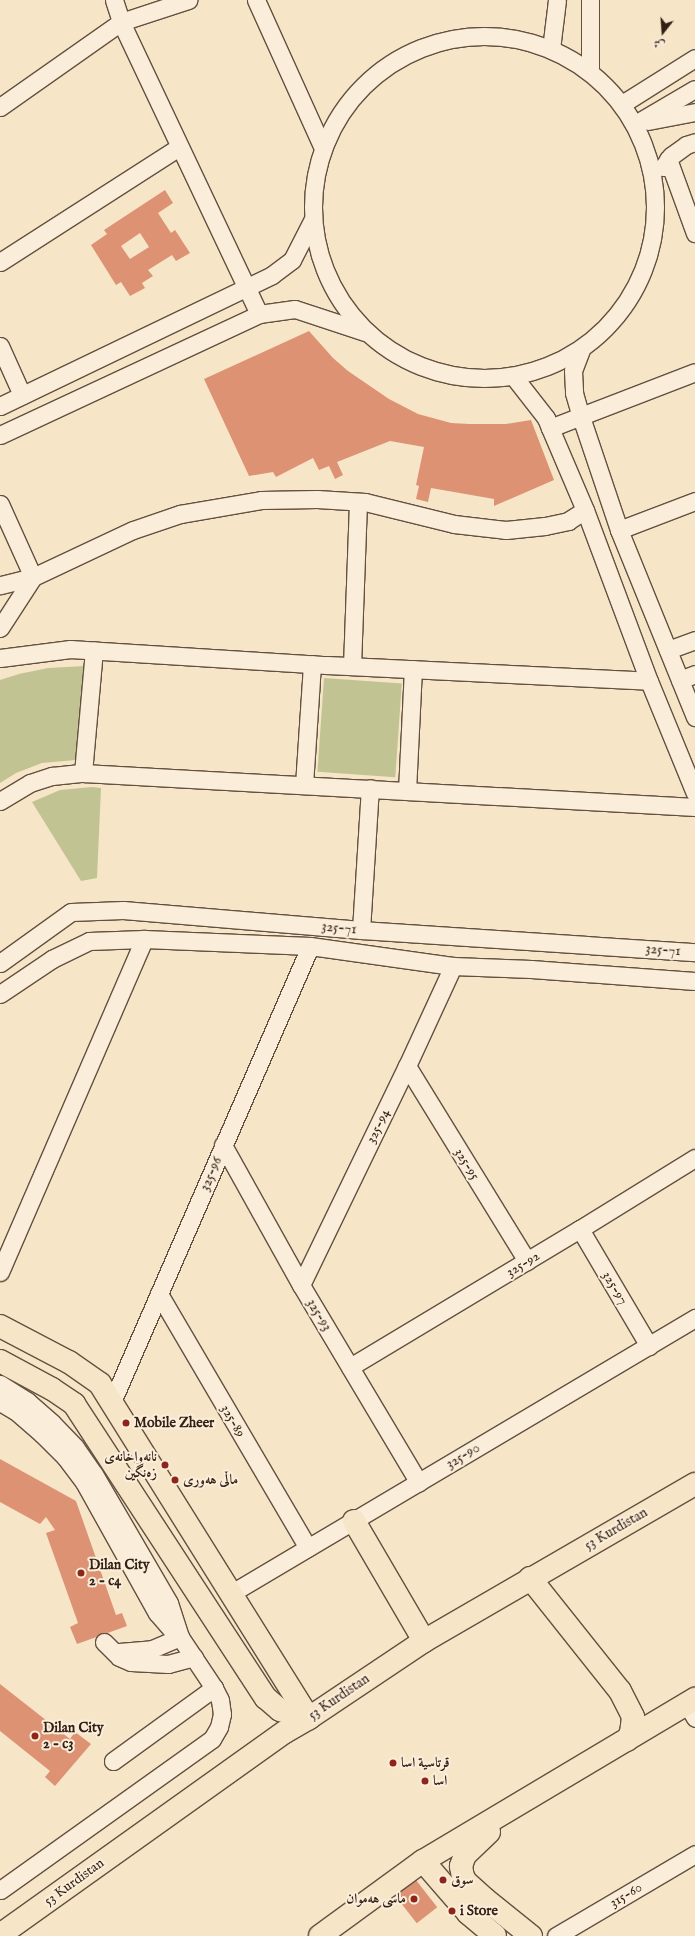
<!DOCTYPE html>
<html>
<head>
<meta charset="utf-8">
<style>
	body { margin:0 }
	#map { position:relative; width:695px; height:1936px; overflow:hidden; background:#f7e5c8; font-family:"IM FELL English",Amiri,serif }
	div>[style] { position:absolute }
	.green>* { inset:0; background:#c1c393; transform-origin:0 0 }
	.building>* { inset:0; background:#dd9274; transform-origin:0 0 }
	.roads { filter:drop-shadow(1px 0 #645040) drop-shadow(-1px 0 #645040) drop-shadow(0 1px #645040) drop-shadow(0 -1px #645040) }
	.minor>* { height:17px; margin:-8.5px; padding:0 8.5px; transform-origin:8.5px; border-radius:8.5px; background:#faeedb }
	.minor>.ring { margin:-8.5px; padding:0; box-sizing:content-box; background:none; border:17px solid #faeedb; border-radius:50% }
	.major>* { height:22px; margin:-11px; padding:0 11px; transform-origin:11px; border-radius:11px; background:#f7e5c8 }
	.dots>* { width:11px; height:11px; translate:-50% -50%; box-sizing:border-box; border:2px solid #faeedb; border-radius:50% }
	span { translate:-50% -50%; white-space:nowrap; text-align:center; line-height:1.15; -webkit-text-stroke:4px #faeedb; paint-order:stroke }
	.street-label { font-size:14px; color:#331f13 }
	.poi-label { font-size:14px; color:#331f13; font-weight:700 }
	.left { translate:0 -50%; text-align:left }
	.right { translate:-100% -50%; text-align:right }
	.north { position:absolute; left:643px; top:12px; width:40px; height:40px; -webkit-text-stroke:3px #faeedb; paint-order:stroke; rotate:197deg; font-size:11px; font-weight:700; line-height:16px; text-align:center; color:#331f13 }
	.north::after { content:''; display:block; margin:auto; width:14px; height:18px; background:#331f13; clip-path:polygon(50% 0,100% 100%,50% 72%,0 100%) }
</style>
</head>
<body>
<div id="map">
	<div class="green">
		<i style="clip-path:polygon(85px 666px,76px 760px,42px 763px,16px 773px,0 783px,0 680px,19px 674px,48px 668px)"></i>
		<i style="left:324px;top:678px;width:78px;height:94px;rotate:4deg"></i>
		<i style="clip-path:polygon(92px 787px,101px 788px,97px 878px,81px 881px,32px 802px,60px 790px)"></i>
	</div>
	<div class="building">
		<i style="clip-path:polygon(evenodd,165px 190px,173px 203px,158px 213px,171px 233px,175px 230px,190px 253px,176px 261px,172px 255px,148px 270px,153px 276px,142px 283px,145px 288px,130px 296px,121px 282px,116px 285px,91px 245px,107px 234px,104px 230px,165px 190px,140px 233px,149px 247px,130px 259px,121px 246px,140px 233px)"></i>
		<i style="clip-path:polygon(309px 331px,333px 358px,348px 371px,389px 399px,418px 414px,451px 423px,469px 424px,506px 424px,531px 420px,554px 480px,494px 506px,494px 499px,431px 488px,428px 502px,416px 499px,419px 486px,416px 485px,424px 447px,390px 441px,337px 462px,343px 475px,335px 479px,329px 466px,319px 470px,313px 458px,276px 477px,273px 472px,249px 476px,204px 379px)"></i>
		<i style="clip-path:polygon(0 1459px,76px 1501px,116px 1615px,122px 1613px,127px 1626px,77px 1644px,70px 1627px,78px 1623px,46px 1533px,55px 1530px,46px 1517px,40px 1524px,0 1502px)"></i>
		<i style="clip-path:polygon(0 1684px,70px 1739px,75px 1732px,91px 1744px,55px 1786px,45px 1777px,50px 1771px,0 1731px)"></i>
		<i style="left:412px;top:1875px;width:41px;height:26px;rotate:52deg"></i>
	</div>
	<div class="roads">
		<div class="minor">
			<i style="left:114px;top:0;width:23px;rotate:72deg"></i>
			<i style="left:121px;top:22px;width:323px;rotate:64.7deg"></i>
			<i style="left:256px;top:0;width:160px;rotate:65.7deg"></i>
			<i style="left:590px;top:0;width:72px;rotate:90deg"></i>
			<i class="ring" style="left:313px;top:36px;width:325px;height:325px"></i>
			<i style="left:551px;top:49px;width:49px;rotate:-83deg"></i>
			<i style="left:622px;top:104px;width:86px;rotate:-32.2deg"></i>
			<i style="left:0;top:107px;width:148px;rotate:-35.1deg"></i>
			<i style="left:121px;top:22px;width:71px;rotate:-18.2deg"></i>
			<i style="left:648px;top:121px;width:48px;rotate:-10.8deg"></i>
			<i style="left:635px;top:124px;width:69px;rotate:-30.3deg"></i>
			<i style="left:668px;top:159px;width:79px;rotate:70deg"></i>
			<i style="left:663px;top:167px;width:14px;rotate:-54deg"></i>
			<i style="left:671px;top:156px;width:19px;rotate:-36deg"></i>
			<i style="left:686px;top:145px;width:9px;rotate:-18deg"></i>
			<i style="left:0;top:262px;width:213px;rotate:-32.7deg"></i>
			<i style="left:0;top:346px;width:54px;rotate:65.8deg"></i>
			<i style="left:581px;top:350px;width:22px;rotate:111deg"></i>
			<i style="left:573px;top:371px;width:22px;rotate:87deg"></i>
			<i style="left:574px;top:393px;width:25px;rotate:74deg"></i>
			<i style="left:581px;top:417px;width:119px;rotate:71.4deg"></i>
			<i style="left:619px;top:530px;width:202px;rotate:67.9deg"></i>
			<i style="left:514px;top:377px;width:52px;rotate:52deg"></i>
			<i style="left:546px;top:418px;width:11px;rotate:68deg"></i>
			<i style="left:550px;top:428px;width:89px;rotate:66.9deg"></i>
			<i style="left:585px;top:510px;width:183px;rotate:69.5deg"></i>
			<i style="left:649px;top:681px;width:121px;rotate:67.7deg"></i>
			<i style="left:0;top:406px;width:302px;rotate:-25.7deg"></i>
			<i style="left:272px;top:275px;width:25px;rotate:-37deg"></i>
			<i style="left:292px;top:260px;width:44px;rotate:-62.9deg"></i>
			<i style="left:550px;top:428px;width:155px;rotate:-21.1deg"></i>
			<i style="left:0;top:435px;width:286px;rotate:-25deg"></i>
			<i style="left:259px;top:314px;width:36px;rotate:-8deg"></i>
			<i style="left:295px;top:309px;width:74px;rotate:18.2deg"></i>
			<i style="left:0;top:504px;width:80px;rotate:65.7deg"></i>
			<i style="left:33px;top:577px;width:34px;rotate:166deg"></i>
			<i style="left:619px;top:530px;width:81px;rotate:-20.9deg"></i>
			<i style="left:0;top:628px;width:61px;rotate:-57.1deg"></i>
			<i style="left:33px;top:577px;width:110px;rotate:-25.2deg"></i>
			<i style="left:133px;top:530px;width:50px;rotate:-18.8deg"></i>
			<i style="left:180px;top:514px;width:82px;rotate:-9.8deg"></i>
			<i style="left:261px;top:500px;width:56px;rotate:-1deg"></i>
			<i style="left:317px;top:499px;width:48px;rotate:3.6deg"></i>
			<i style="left:365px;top:502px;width:92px;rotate:13.9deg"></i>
			<i style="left:454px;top:524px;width:52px;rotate:6.6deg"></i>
			<i style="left:506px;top:530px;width:39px;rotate:-6deg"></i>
			<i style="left:545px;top:526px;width:24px;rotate:-12deg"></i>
			<i style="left:568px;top:521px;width:20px;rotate:-33deg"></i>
			<i style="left:668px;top:650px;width:29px;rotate:-20deg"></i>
			<i style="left:0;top:658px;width:71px;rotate:-7.3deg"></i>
			<i style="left:70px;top:649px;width:257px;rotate:3.6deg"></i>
			<i style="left:327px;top:665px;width:322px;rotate:2.8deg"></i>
			<i style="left:352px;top:666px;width:164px;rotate:-87.9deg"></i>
			<i style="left:680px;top:680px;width:16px;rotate:-22deg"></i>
			<i style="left:83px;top:773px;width:123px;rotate:-84.9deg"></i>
			<i style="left:304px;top:785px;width:121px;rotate:-86.2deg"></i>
			<i style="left:407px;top:791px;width:122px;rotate:-87.2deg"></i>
			<i style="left:0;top:801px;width:35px;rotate:-31deg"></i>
			<i style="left:30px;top:783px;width:23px;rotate:-18deg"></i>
			<i style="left:52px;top:776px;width:31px;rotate:-6deg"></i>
			<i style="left:83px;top:773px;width:613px;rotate:3.18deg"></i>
			<i style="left:361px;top:930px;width:142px;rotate:-86.4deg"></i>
			<i style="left:0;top:963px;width:87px;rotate:-35.7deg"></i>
			<i style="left:71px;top:912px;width:52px;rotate:-2.2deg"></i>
			<i style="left:123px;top:910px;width:239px;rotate:4.8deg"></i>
			<i style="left:361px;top:930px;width:335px;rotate:3.8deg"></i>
			<i style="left:0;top:994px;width:63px;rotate:-33.9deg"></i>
			<i style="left:52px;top:959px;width:41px;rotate:-25.9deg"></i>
			<i style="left:89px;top:941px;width:55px;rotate:-2.1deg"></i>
			<i style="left:144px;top:939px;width:166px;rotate:2.4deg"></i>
			<i style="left:310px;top:946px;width:144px;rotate:8deg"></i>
			<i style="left:453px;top:966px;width:78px;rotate:2.2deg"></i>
			<i style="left:531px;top:969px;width:164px;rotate:4.2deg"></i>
			<i style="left:407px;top:1066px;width:229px;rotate:58.4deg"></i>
			<i style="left:223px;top:1145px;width:160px;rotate:60.9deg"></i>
			<i style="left:301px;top:1285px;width:230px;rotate:59.2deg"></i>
			<i style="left:580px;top:1229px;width:136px;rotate:59.5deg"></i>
			<i style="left:0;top:1272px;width:363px;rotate:-66.6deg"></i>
			<i style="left:301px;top:1285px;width:243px;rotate:-64.2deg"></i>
			<i style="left:407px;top:1066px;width:110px;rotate:-65.3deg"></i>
			<i style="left:159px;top:1294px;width:294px;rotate:59.6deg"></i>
			<i style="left:350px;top:1367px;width:268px;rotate:-31deg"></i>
			<i style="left:580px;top:1229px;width:135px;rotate:-31.7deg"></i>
			<i style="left:0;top:1384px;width:32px;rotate:32deg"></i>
			<i style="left:27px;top:1401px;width:33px;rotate:41deg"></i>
			<i style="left:52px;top:1423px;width:33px;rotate:46deg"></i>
			<i style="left:75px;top:1447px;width:33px;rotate:55deg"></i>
			<i style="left:94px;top:1474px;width:149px;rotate:59.8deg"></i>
			<i style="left:169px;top:1603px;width:36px;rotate:72deg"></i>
			<i style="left:0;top:1402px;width:21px;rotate:31deg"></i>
			<i style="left:18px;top:1413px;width:32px;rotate:41deg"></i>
			<i style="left:42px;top:1434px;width:33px;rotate:45deg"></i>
			<i style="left:65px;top:1457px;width:31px;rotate:53deg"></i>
			<i style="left:84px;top:1482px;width:150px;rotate:60.9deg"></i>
			<i style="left:157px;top:1613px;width:23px;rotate:49deg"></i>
			<i style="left:172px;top:1630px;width:11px;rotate:41deg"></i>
			<i style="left:180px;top:1637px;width:61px;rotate:56.3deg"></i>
			<i style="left:214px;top:1688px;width:13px;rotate:63deg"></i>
			<i style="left:220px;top:1700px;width:14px;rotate:82deg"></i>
			<i style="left:222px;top:1714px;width:13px;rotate:103deg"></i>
			<i style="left:219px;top:1727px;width:14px;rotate:120deg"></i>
			<i style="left:212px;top:1739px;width:260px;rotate:144.5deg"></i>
			<i style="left:112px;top:1402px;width:497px;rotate:-66.5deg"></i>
			<i style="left:230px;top:1594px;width:541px;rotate:-30.69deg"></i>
			<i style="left:104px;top:1642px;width:21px;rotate:45deg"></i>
			<i style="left:119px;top:1657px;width:13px;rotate:23deg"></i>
			<i style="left:131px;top:1662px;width:37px;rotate:3deg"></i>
			<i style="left:168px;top:1664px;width:27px;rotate:-15deg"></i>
			<i style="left:119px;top:1652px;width:33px;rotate:-5deg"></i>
			<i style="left:152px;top:1649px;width:30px;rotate:-23deg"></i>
			<i style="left:687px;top:1704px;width:16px;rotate:60deg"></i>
			<i style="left:113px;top:1761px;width:125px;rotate:-35.9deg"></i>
			<i style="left:556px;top:1936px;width:161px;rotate:-30.5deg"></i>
		</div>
		<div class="major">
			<i style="left:0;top:1326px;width:78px;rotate:27.6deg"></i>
			<i style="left:69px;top:1362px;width:38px;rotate:35deg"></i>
			<i style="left:100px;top:1384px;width:394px;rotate:58deg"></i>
			<i style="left:0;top:1361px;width:59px;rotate:28.3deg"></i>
			<i style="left:52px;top:1389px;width:27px;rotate:34deg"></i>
			<i style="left:74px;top:1404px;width:351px;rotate:56.9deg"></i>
			<i style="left:266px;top:1698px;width:18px;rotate:41deg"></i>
			<i style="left:280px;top:1710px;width:30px;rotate:15deg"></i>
			<i style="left:354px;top:1521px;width:139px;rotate:59.7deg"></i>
			<i style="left:530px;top:1578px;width:144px;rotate:51.5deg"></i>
			<i style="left:620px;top:1691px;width:29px;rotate:63deg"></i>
			<i style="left:633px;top:1717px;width:16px;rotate:97deg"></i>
			<i style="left:631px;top:1733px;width:8px;rotate:120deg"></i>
			<i style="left:489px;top:1832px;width:33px;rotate:136deg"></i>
			<i style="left:465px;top:1855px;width:12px;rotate:110deg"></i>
			<i style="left:461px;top:1866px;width:11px;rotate:80deg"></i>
			<i style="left:463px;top:1877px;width:6px;rotate:59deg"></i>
			<i style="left:466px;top:1882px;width:25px;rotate:42deg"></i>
			<i style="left:485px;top:1899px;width:59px;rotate:38.8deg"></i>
			<i style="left:423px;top:1861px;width:69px;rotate:49.1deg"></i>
			<i style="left:468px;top:1913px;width:35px;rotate:40deg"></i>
			<i style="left:0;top:1935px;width:350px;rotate:-35.5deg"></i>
			<i style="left:285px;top:1732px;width:28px;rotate:-30deg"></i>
			<i style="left:309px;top:1718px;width:138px;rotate:-33.8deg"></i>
			<i style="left:424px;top:1641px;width:313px;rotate:-30.1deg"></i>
			<i style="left:320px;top:1936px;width:127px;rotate:-36.1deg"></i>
			<i style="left:423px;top:1861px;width:317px;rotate:-30.8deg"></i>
		</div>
	</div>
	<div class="dots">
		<i style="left:126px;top:1423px;background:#8f2418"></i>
		<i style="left:165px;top:1465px;background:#8f2418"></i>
		<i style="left:175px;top:1480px;background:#8f2418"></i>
		<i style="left:81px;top:1573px;background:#8f2418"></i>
		<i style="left:35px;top:1736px;background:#8f2418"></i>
		<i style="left:393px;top:1763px;background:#8f2418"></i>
		<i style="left:425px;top:1781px;background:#8f2418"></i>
		<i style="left:443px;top:1880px;background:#8f2418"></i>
		<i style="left:414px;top:1899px;background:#8f2418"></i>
		<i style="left:452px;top:1911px;background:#8f2418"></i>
	</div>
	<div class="street-label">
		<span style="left:339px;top:928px;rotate:5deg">325-71</span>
		<span style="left:663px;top:950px;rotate:4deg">325-71</span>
		<span style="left:378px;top:1126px;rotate:-64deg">325-94</span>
		<span style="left:467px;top:1164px;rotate:58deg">325-95</span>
		<span style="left:211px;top:1174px;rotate:-67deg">325-96</span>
		<span style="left:523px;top:1264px;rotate:-31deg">325-92</span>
		<span style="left:615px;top:1288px;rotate:59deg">325-97</span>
		<span style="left:319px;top:1315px;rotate:59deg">325-93</span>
		<span style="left:233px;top:1421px;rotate:60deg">325-89</span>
		<span style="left:463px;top:1456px;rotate:-31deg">325-90</span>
		<span style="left:616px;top:1529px;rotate:-30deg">53 Kurdistan</span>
		<span style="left:339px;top:1697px;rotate:-34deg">53 Kurdistan</span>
		<span style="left:74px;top:1882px;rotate:-36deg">53 Kurdistan</span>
		<span style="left:626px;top:1895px;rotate:-31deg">315-60</span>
	</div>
	<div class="poi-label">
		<span class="left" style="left:134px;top:1423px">Mobile Zheer</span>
		<span class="right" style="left:157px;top:1465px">نانەواخانەی<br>زەنگین</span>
		<span class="left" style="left:183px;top:1480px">ماڵی هەوری</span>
		<span class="left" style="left:89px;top:1573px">Dilan City<br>2 - c4</span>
		<span class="left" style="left:43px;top:1736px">Dilan City<br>2 - c3</span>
		<span class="left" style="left:401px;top:1763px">قرتاسیة اسا</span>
		<span class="left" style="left:433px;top:1781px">اسا</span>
		<span class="left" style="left:451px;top:1880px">سوق</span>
		<span class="right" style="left:406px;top:1899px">ماسی هەموان</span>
		<span class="left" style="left:460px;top:1911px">i Store</span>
	</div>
	<div class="north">ش</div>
</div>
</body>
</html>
